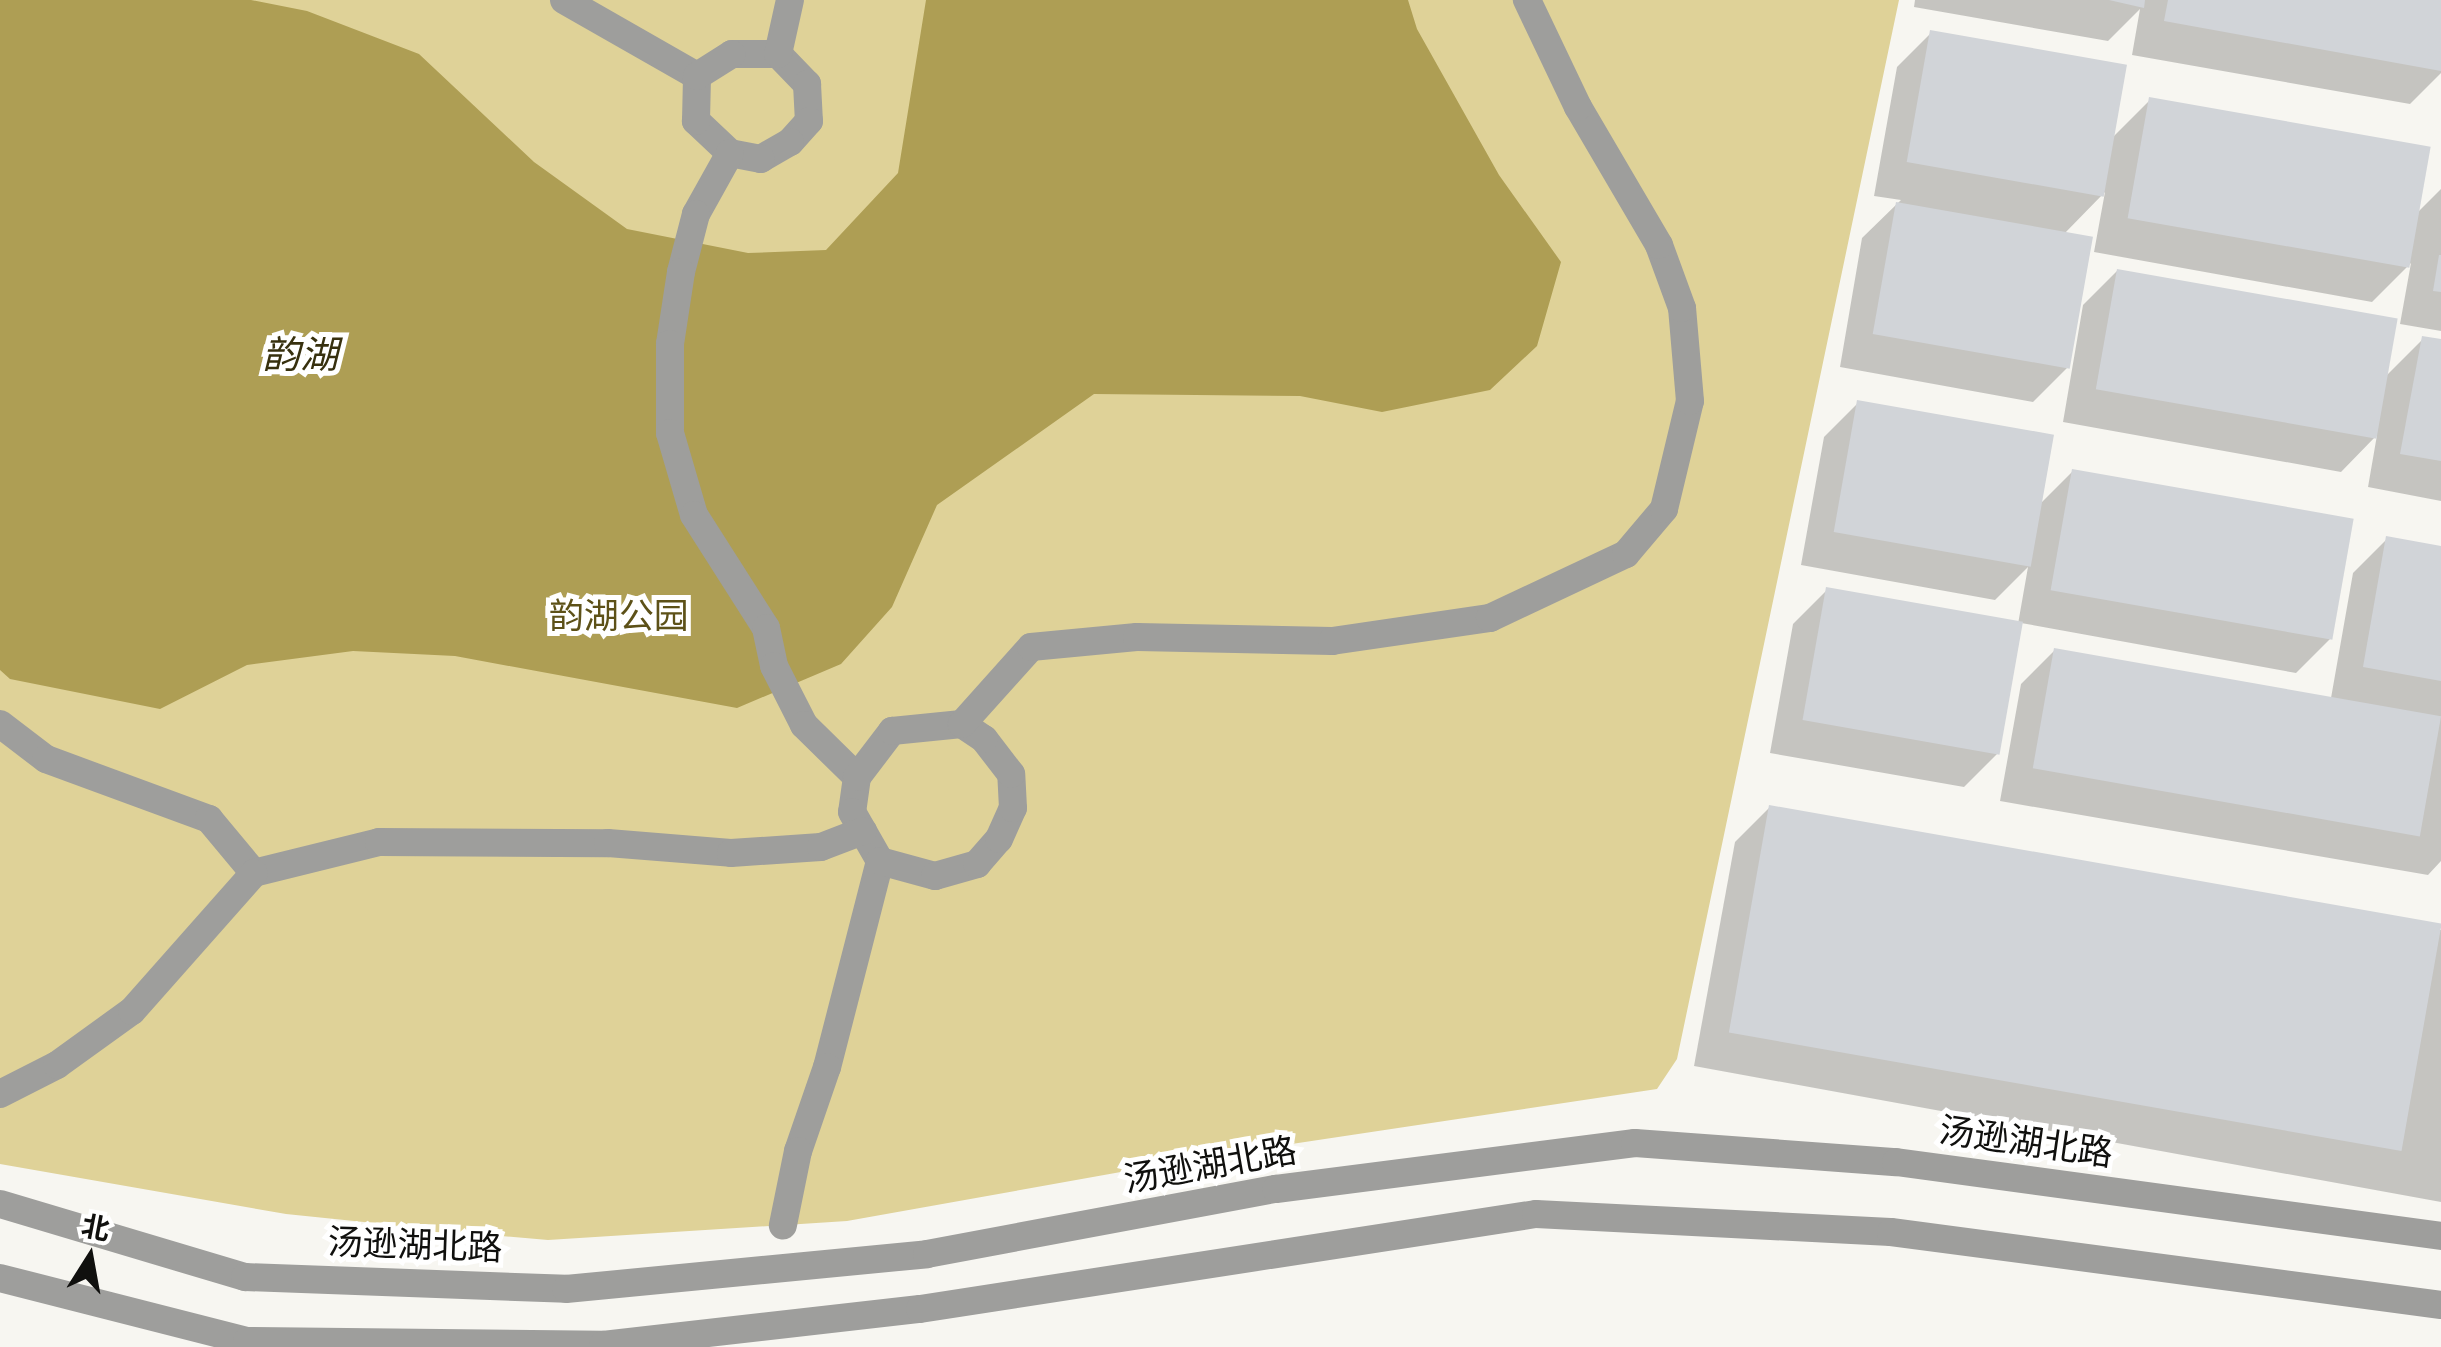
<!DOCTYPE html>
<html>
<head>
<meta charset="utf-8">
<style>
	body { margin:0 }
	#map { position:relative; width:2441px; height:1347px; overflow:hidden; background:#f7f6f1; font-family:"Space Grotesk","Noto Sans SC",sans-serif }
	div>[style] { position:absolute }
	.green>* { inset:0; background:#dfd298 }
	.water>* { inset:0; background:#ae9e54 }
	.shadow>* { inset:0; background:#0003 }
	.building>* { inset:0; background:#d1d4d8; transform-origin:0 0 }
	.pedestrian>* { height:28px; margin:-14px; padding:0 14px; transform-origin:14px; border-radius:14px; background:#9e9e9c }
	.tertiary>* { height:28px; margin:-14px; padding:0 14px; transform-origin:14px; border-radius:14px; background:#9e9e9c }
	span { translate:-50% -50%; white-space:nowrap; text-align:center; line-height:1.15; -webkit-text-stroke:10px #fff; paint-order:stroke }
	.park-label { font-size:35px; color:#5d5118 }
	.street-label { font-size:35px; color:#10100e }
	.water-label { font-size:38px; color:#37300e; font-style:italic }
	.north { position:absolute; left:40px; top:1207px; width:100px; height:100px; -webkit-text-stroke:8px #fff; paint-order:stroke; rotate:11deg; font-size:28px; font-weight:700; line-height:40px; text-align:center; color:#10100e }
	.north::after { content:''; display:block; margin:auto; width:35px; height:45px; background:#10100e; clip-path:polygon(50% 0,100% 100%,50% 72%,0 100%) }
</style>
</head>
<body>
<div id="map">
	<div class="green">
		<i style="clip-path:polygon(0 0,1899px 0,1677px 1059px,1657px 1089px,1199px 1158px,847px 1221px,548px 1240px,501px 1236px,498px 1249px,393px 1225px,286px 1214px,0 1164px)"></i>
	</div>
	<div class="water">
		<i style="clip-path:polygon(0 0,251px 0,307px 11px,419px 54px,534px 162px,627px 229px,748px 253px,826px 250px,898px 173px,926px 0,1408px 0,1417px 29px,1499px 175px,1561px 262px,1537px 346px,1490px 390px,1382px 412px,1300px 396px,1094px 394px,937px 505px,892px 607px,841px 664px,737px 708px,455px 656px,353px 651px,247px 665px,160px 709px,10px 679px,0 670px)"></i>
	</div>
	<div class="shadow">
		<i style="clip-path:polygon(1915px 0,2441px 0,2441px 73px,2410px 104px,2132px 55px,2140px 9px,2108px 41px,1914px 7px)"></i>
		<i style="clip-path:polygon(1931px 33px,2112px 138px,2150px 100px,2416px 214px,2441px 189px,2441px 331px,2400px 324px,2411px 263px,2372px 302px,2094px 252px,2105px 192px,2064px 234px,2067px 368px,2033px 402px,1840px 367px,1862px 238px,1901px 200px,1874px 196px,1897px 67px)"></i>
		<i style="clip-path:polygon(2117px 271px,2386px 376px,2423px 339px,2441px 342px,2441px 501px,2368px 487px,2377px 435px,2341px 472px,2063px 422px,2083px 305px)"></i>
		<i style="clip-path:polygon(1858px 403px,2039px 505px,2073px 471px,2330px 639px,2296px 673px,2021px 623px,1998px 753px,1964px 787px,1770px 753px,1793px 624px,1827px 590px,2018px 624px,2028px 567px,1995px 600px,1801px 565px,1824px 437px)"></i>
		<i style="clip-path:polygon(2387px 539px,2441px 548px,2441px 861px,2428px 875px,2000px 801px,2021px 684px,2055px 650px,2331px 698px,2353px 573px)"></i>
		<i style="clip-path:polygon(1769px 808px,2441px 930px,2441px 1202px,1694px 1066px,1735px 842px)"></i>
	</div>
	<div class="building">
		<i style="clip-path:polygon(2109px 0,2145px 0,2144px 8px)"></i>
		<i style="clip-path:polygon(2168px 0,2441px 0,2441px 71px,2164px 21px)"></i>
		<i style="left:1930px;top:30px;width:200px;height:134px;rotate:10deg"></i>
		<i style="left:2149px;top:97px;width:286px;height:123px;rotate:10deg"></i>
		<i style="left:1896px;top:202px;width:200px;height:134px;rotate:10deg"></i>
		<i style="clip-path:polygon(2439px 255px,2441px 255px,2441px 292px,2433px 291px)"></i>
		<i style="left:2117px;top:269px;width:285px;height:122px;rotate:10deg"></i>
		<i style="clip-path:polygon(2422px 336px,2441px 339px,2441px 461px,2400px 454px)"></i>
		<i style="left:1857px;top:400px;width:200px;height:134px;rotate:10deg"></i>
		<i style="left:2072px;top:469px;width:286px;height:123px;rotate:10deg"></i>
		<i style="clip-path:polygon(2386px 536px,2441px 546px,2441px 681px,2363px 667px)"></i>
		<i style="left:1826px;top:587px;width:200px;height:135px;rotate:10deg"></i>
		<i style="left:2054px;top:648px;width:393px;height:122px;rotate:10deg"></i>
		<i style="left:1769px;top:805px;width:683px;height:231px;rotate:10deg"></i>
	</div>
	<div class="pedestrian">
		<i style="left:564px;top:0;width:153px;rotate:29.7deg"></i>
		<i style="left:732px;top:54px;width:46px"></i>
		<i style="left:778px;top:54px;width:42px;rotate:46deg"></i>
		<i style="left:807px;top:84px;width:37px;rotate:87deg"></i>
		<i style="left:809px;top:121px;width:28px;rotate:132deg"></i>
		<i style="left:790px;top:142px;width:34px;rotate:150deg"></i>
		<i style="left:761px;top:159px;width:32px;rotate:-169deg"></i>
		<i style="left:730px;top:153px;width:47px;rotate:-136.7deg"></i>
		<i style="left:696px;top:121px;width:45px;rotate:-88.7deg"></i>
		<i style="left:697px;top:76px;width:41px;rotate:-32.2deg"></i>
		<i style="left:778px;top:54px;width:55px;rotate:-77.5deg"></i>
		<i style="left:730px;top:153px;width:70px;rotate:119.1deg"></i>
		<i style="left:696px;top:214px;width:60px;rotate:104.5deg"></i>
		<i style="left:681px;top:272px;width:73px;rotate:98.7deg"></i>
		<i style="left:670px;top:344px;width:89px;rotate:90deg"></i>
		<i style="left:670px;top:433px;width:85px;rotate:73.7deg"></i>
		<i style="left:694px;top:515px;width:134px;rotate:57.5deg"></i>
		<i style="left:766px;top:628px;width:39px;rotate:78deg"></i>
		<i style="left:774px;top:666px;width:66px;rotate:63deg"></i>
		<i style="left:804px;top:725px;width:74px;rotate:44.5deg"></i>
		<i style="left:857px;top:777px;width:35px;rotate:98deg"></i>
		<i style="left:852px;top:812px;width:56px;rotate:60.3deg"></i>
		<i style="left:880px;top:861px;width:213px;rotate:104.4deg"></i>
		<i style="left:827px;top:1067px;width:89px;rotate:109deg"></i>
		<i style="left:798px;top:1151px;width:76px;rotate:101.5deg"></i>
		<i style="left:0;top:724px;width:58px;rotate:37.3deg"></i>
		<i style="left:46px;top:759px;width:174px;rotate:20.2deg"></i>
		<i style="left:209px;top:819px;width:70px;rotate:50.2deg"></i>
		<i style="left:254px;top:873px;width:129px;rotate:-13.9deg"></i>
		<i style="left:379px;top:842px;width:229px;rotate:0.3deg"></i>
		<i style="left:608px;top:843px;width:123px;rotate:4.6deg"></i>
		<i style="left:731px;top:853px;width:90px;rotate:-3.8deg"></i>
		<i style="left:821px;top:847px;width:45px;rotate:-20.9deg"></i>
		<i style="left:857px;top:777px;width:58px;rotate:-52.7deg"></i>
		<i style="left:892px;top:731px;width:70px;rotate:-5.7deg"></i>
		<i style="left:880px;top:861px;width:57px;rotate:15.3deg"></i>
		<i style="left:935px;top:876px;width:44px;rotate:-15.9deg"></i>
		<i style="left:977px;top:864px;width:33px;rotate:-49deg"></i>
		<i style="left:999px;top:839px;width:34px;rotate:-66deg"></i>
		<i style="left:1013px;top:808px;width:34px;rotate:-93deg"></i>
		<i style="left:1011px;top:774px;width:44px;rotate:-127.6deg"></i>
		<i style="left:984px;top:739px;width:27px;rotate:-146deg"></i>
		<i style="left:962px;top:724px;width:103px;rotate:-48.1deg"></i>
		<i style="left:1031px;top:647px;width:106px;rotate:-5.4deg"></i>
		<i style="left:1137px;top:637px;width:195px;rotate:1.2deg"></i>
		<i style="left:1332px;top:641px;width:160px;rotate:-8.3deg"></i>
		<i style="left:1490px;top:618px;width:150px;rotate:-25.2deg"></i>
		<i style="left:1626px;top:554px;width:59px;rotate:-49.8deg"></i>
		<i style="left:1664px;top:509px;width:111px;rotate:-76.5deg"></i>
		<i style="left:1690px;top:401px;width:93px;rotate:-94.9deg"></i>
		<i style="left:1682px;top:308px;width:67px;rotate:-110.1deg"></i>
		<i style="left:1659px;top:245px;width:160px;rotate:-120.4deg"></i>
		<i style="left:1578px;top:107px;width:119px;rotate:-115.5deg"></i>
		<i style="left:0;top:1094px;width:64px;rotate:-27deg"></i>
		<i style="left:57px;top:1065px;width:92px;rotate:-35.8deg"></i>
		<i style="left:132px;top:1011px;width:184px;rotate:-48.5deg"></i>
	</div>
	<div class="tertiary">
		<i style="left:0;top:1204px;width:256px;rotate:16.6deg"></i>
		<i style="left:245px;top:1277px;width:321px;rotate:2.1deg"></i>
		<i style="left:566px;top:1289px;width:363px;rotate:-5.5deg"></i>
		<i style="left:927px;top:1254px;width:355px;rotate:-10.6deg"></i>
		<i style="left:1276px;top:1189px;width:362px;rotate:-7.3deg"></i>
		<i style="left:1635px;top:1143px;width:262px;rotate:4.2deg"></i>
		<i style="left:1896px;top:1162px;width:550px;rotate:7.73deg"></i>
		<i style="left:0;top:1278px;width:255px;rotate:14.3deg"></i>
		<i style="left:247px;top:1341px;width:356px;rotate:0.6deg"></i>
		<i style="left:603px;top:1345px;width:319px;rotate:-6.5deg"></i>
		<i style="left:920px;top:1309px;width:623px;rotate:-8.77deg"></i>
		<i style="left:1536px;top:1214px;width:355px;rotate:2.9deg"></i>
		<i style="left:1891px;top:1232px;width:555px;rotate:7.56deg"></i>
	</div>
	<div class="park-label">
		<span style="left:619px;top:616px">韵湖公园</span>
	</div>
	<div class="street-label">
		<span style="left:2026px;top:1142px;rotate:8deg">汤逊湖北路</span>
		<span style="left:1210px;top:1165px;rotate:-10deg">汤逊湖北路</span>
		<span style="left:415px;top:1245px;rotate:2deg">汤逊湖北路</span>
	</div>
	<div class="water-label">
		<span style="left:300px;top:356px">韵湖</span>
	</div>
	<div class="north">北</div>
</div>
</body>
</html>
